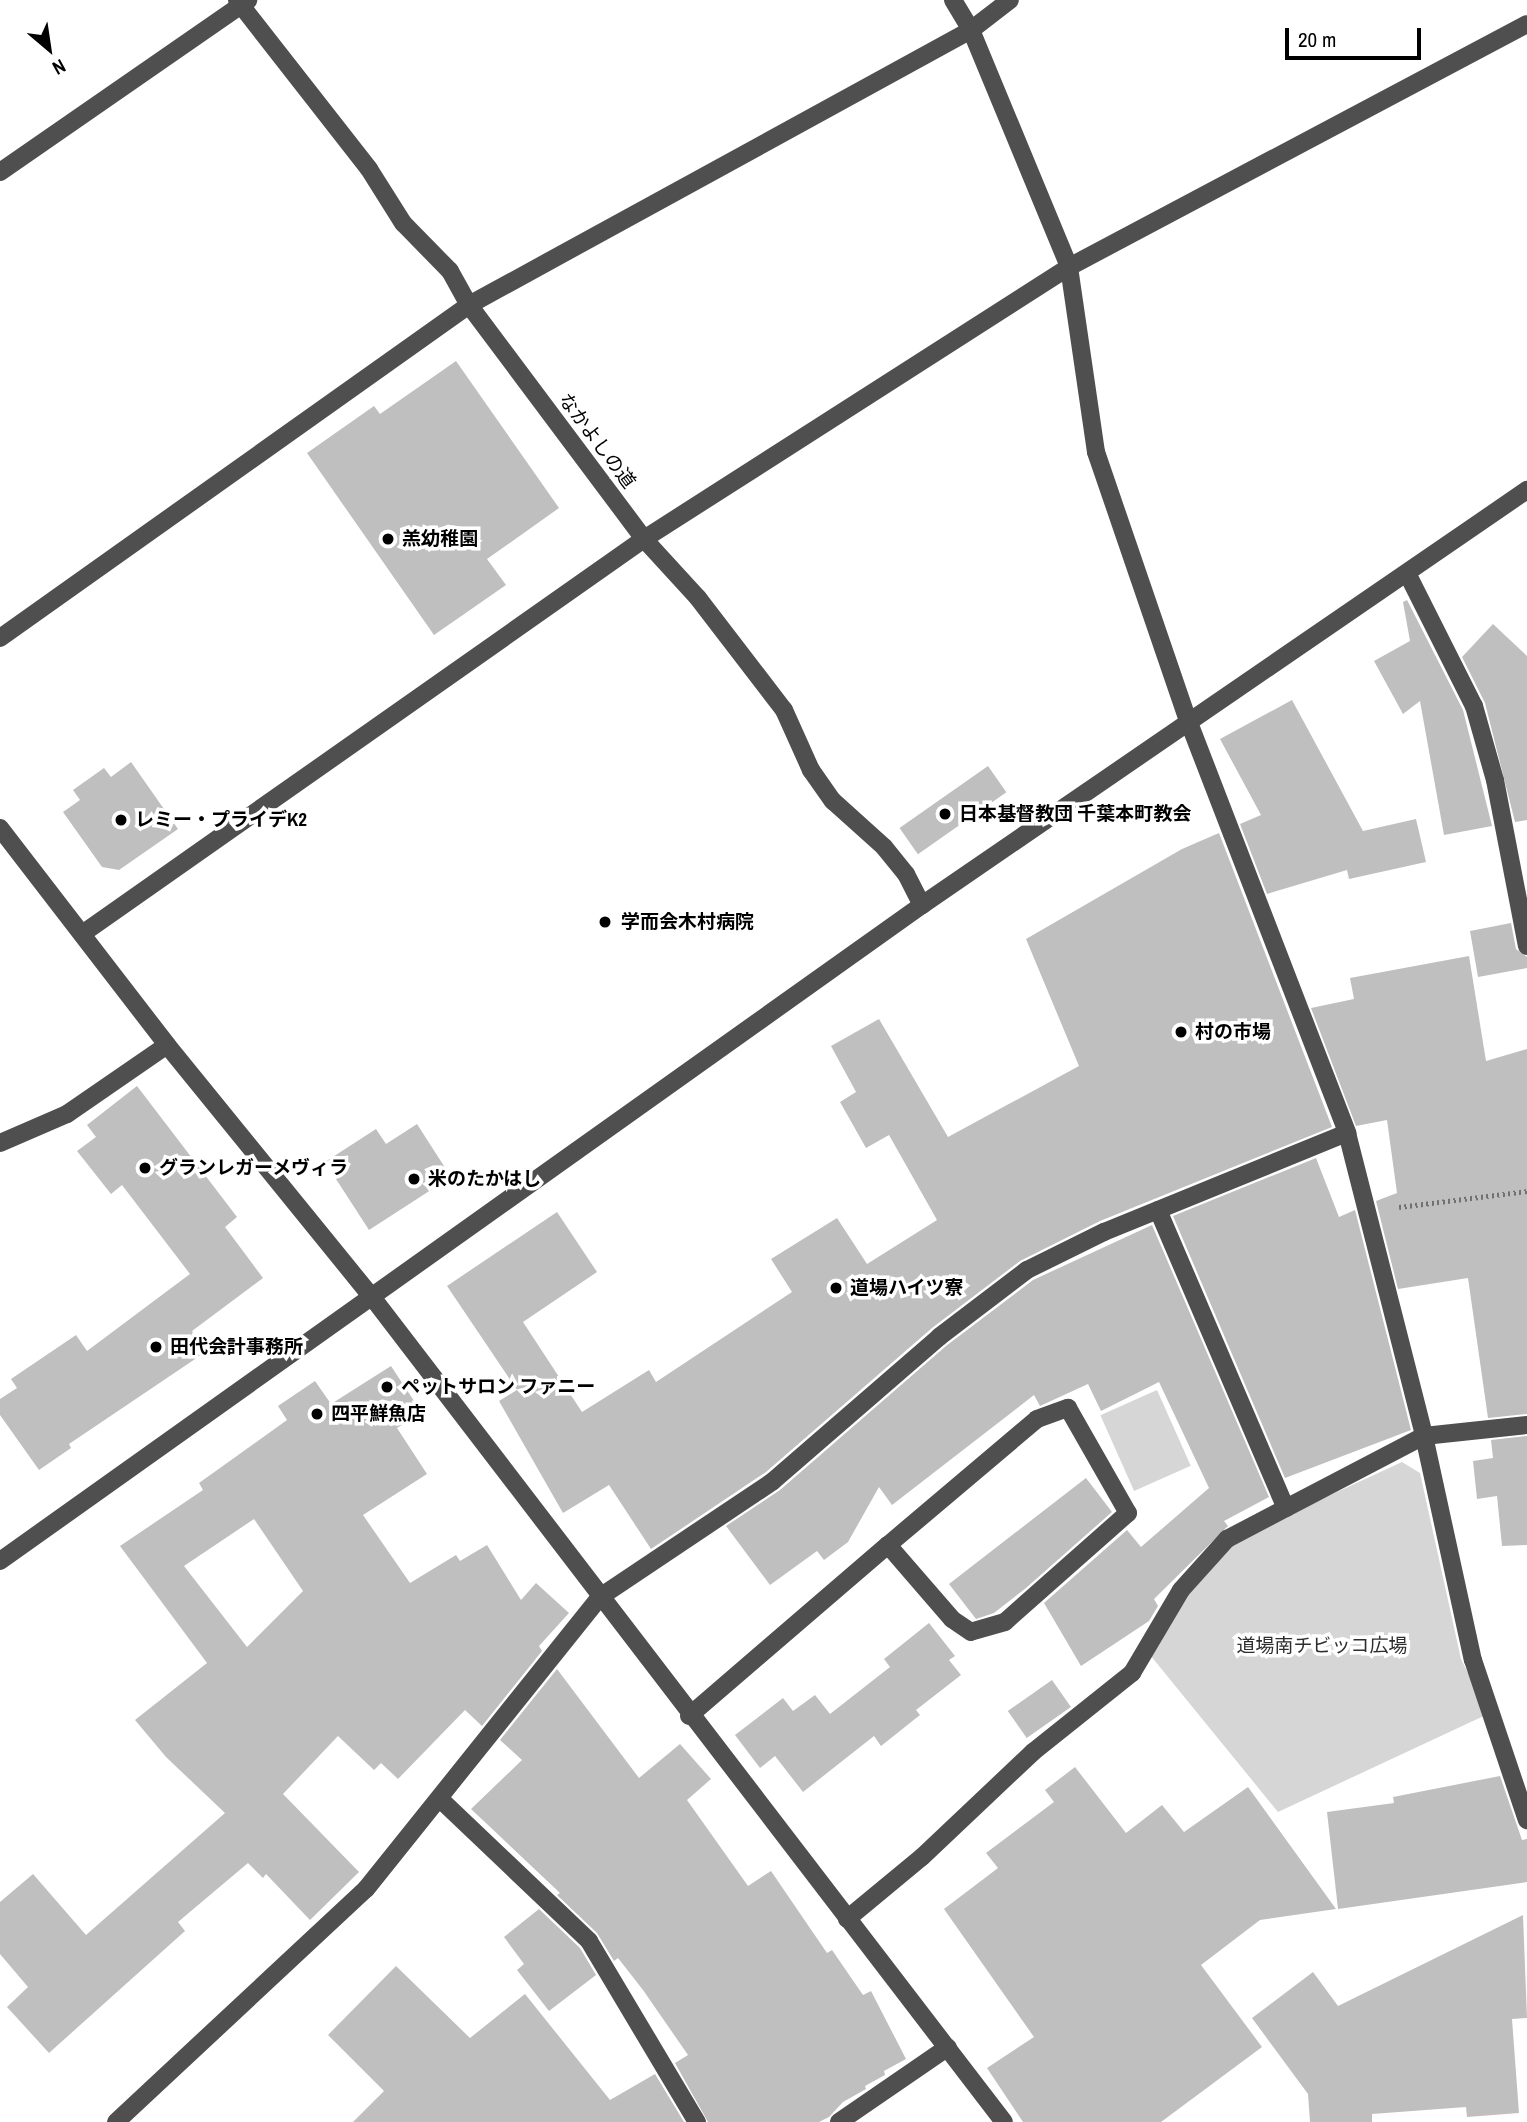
<!DOCTYPE html>
<html>
<head>
<meta charset="utf-8">
<style>
	body { margin:0 }
	#map { position:relative; width:1527px; height:2122px; overflow:hidden; background:#fff; font-family:"Archivo Narrow","Noto Sans JP",sans-serif }
	div>[style] { position:absolute }
	.green>* { inset:0; background:#d6d6d6; transform-origin:0 0 }
	.building>* { inset:0; background:#bfbfbf; transform-origin:0 0 }
	.path>* { height:4.5px; margin-top:-2.25px; transform-origin:0; background:repeating-linear-gradient(90deg,#717171 0 2px,transparent 0 5.5px) }
	.minor>* { height:18px; margin:-9px; padding:0 9px; transform-origin:9px; border-radius:9px; background:#4f4f4f }
	.dots>* { width:19px; height:19px; translate:-50% -50%; box-sizing:border-box; border:4px solid #fff; border-radius:50% }
	span { translate:-50% -50%; white-space:nowrap; text-align:center; line-height:1.15; -webkit-text-stroke:7px #fff; paint-order:stroke }
	.street-label { font-size:19px; color:#000 }
	.poi-label { font-size:19px; color:#000; font-weight:700 }
	.left { translate:0 -50%; text-align:left }
	.park-label { font-size:19px; color:#2d2d2d }
	.north { position:absolute; left:14px; top:14px; width:70px; height:70px; -webkit-text-stroke:5px #fff; paint-order:stroke; rotate:151deg; font-size:19px; font-weight:700; line-height:28px; text-align:center; color:#000 }
	.north::after { content:''; display:block; margin:auto; width:24px; height:32px; background:#000; clip-path:polygon(50% 0,100% 100%,50% 72%,0 100%) }
	.scale { position:absolute; left:1285px; top:28px; width:136px; height:32px; box-sizing:border-box; border:4px solid #000; border-top:0; padding-left:9px; font-size:21px; line-height:24px; white-space:nowrap; color:#000; -webkit-text-stroke:5px #fff; paint-order:stroke }
</style>
</head>
<body>
<div id="map">
	<div class="green">
		<i style="left:1157px;top:1390px;width:83px;height:62px;rotate:66deg"></i>
		<i style="clip-path:polygon(1402px 1462px,1420px 1473px,1461px 1659px,1488px 1714px,1278px 1812px,1146px 1650px,1227px 1543px)"></i>
	</div>
	<div class="building">
		<i style="clip-path:polygon(456px 361px,559px 508px,487px 559px,506px 585px,434px 635px,307px 453px,374px 406px,380px 414px)"></i>
		<i style="clip-path:polygon(1407px 600px,1463px 710px,1492px 826px,1444px 835px,1420px 701px,1403px 714px,1374px 661px,1410px 641px,1403px 602px)"></i>
		<i style="clip-path:polygon(1493px 624px,1527px 656px,1527px 820px,1515px 822px,1485px 703px,1462px 657px)"></i>
		<i style="clip-path:polygon(1292px 700px,1363px 831px,1416px 819px,1426px 862px,1349px 879px,1347px 870px,1267px 894px,1240px 824px,1261px 815px,1220px 739px)"></i>
		<i style="clip-path:polygon(131px 762px,178px 829px,119px 870px,102px 867px,63px 812px,80px 800px,73px 790px,104px 768px,111px 777px)"></i>
		<i style="left:988px;top:766px;width:32px;height:108px;rotate:55deg"></i>
		<i style="clip-path:polygon(1219px 833px,1332px 1127px,1100px 1221px,1020px 1261px,932px 1328px,766px 1472px,651px 1549px,609px 1485px,563px 1513px,499px 1401px,517px 1390px,447px 1286px,557px 1212px,597px 1272px,523px 1322px,582px 1412px,649px 1370px,656px 1382px,792px 1292px,771px 1259px,837px 1218px,867px 1264px,937px 1220px,889px 1135px,866px 1148px,840px 1102px,856px 1092px,831px 1046px,879px 1019px,948px 1137px,1079px 1066px,1026px 939px,1182px 849px)"></i>
		<i style="clip-path:polygon(1511px 923px,1516px 949px,1527px 957px,1527px 968px,1478px 977px,1470px 931px)"></i>
		<i style="clip-path:polygon(1469px 956px,1486px 1061px,1527px 1049px,1527px 1414px,1488px 1418px,1468px 1278px,1398px 1289px,1376px 1201px,1397px 1193px,1387px 1120px,1356px 1126px,1311px 1008px,1354px 999px,1350px 978px)"></i>
		<i style="clip-path:polygon(137px 1086px,237px 1217px,225px 1227px,263px 1278px,192px 1331px,207px 1351px,69px 1444px,71px 1448px,39px 1470px,0 1415px,0 1399px,17px 1388px,11px 1379px,76px 1335px,87px 1351px,190px 1274px,122px 1185px,111px 1194px,77px 1151px,96px 1137px,87px 1125px)"></i>
		<i style="clip-path:polygon(417px 1124px,451px 1177px,369px 1230px,325px 1162px,376px 1129px,386px 1144px)"></i>
		<i style="clip-path:polygon(1316px 1158px,1339px 1217px,1355px 1210px,1411px 1430px,1285px 1478px,1173px 1216px)"></i>
		<i style="clip-path:polygon(1152px 1225px,1269px 1497px,1224px 1521px,1228px 1526px,1154px 1599px,1158px 1606px,1149px 1621px,1081px 1666px,1044px 1603px,1127px 1530px,1141px 1547px,1209px 1488px,1159px 1382px,1101px 1411px,1088px 1384px,1040px 1406px,1034px 1395px,892px 1505px,879px 1487px,848px 1542px,824px 1560px,817px 1551px,770px 1585px,726px 1526px,780px 1490px,946px 1346px,1033px 1280px)"></i>
		<i style="clip-path:polygon(evenodd,391px 1366px,422px 1413px,397px 1428px,427px 1474px,363px 1515px,410px 1583px,456px 1555px,460px 1561px,487px 1545px,521px 1600px,536px 1583px,569px 1613px,539px 1646px,542px 1651px,482px 1726px,465px 1710px,398px 1779px,381px 1763px,374px 1770px,338px 1736px,283px 1794px,359px 1872px,310px 1920px,266px 1874px,263px 1878px,248px 1863px,178px 1922px,185px 1931px,49px 2053px,7px 2007px,28px 1987px,0 1954px,0 1902px,33px 1874px,86px 1935px,225px 1813px,166px 1757px,135px 1720px,207px 1663px,120px 1546px,203px 1490px,199px 1483px,287px 1420px,278px 1406px,315px 1381px,331px 1404px,391px 1366px,254px 1519px,303px 1591px,247px 1647px,184px 1566px,254px 1519px)"></i>
		<i style="clip-path:polygon(1527px 1436px,1527px 1545px,1502px 1546px,1497px 1496px,1477px 1499px,1473px 1461px,1493px 1458px,1491px 1440px)"></i>
		<i style="clip-path:polygon(1086px 1478px,1112px 1512px,1026px 1588px,994px 1613px,976px 1619px,949px 1584px)"></i>
		<i style="clip-path:polygon(929px 1623px,955px 1656px,949px 1660px,961px 1675px,916px 1710px,920px 1715px,881px 1746px,874px 1736px,803px 1792px,775px 1756px,760px 1768px,735px 1735px,783px 1698px,793px 1711px,815px 1695px,830px 1714px,890px 1667px,884px 1659px)"></i>
		<i style="clip-path:polygon(557px 1669px,639px 1778px,680px 1744px,711px 1779px,687px 1800px,748px 1886px,771px 1871px,827px 1953px,832px 1950px,863px 1995px,871px 1991px,906px 2059px,884px 2071px,885px 2075px,865px 2086px,866px 2089px,843px 2102px,829px 2117px,819px 2122px,708px 2122px,675px 2063px,688px 2055px,643px 1990px,618px 1958px,614px 1961px,597px 1933px,557px 1895px,560px 1893px,471px 1809px,522px 1760px,500px 1740px)"></i>
		<i style="left:1052px;top:1680px;width:33px;height:54px;rotate:55deg"></i>
		<i style="clip-path:polygon(1075px 1767px,1126px 1833px,1162px 1805px,1184px 1832px,1248px 1787px,1336px 1909px,1260px 1920px,1201px 1965px,1262px 2047px,1161px 2122px,1023px 2122px,987px 2068px,1034px 2037px,944px 1909px,998px 1868px,986px 1853px,1054px 1802px,1045px 1790px)"></i>
		<i style="clip-path:polygon(1500px 1776px,1522px 1840px,1527px 1839px,1527px 1882px,1338px 1909px,1327px 1812px,1394px 1803px,1393px 1797px)"></i>
		<i style="clip-path:polygon(539px 1909px,580px 1948px,596px 1975px,549px 2011px,517px 1970px,524px 1964px,504px 1937px)"></i>
		<i style="clip-path:polygon(1523px 1915px,1527px 2018px,1512px 2019px,1519px 2113px,1467px 2117px,1466px 2107px,1372px 2114px,1372px 2122px,1310px 2122px,1308px 2094px,1252px 2018px,1313px 1972px,1338px 2006px)"></i>
		<i style="clip-path:polygon(396px 1966px,470px 2038px,525px 1994px,610px 2100px,655px 2074px,684px 2122px,353px 2122px,384px 2091px,328px 2035px)"></i>
	</div>
	<div class="path">
		<i style="left:1399px;top:1207px;width:129px;rotate:-7.1deg"></i>
	</div>
	<div class="minor">
		<i style="left:237px;top:0;width:214px;rotate:52deg"></i>
		<i style="left:369px;top:169px;width:64px;rotate:57.8deg"></i>
		<i style="left:403px;top:223px;width:67px;rotate:45.6deg"></i>
		<i style="left:450px;top:271px;width:39px;rotate:61deg"></i>
		<i style="left:469px;top:305px;width:292px;rotate:53.2deg"></i>
		<i style="left:644px;top:539px;width:80px;rotate:47.5deg"></i>
		<i style="left:698px;top:598px;width:141px;rotate:52.5deg"></i>
		<i style="left:784px;top:710px;width:66px;rotate:65.8deg"></i>
		<i style="left:811px;top:770px;width:38px;rotate:55deg"></i>
		<i style="left:833px;top:801px;width:69px;rotate:42deg"></i>
		<i style="left:884px;top:847px;width:35px;rotate:51deg"></i>
		<i style="left:906px;top:874px;width:35px;rotate:63deg"></i>
		<i style="left:953px;top:0;width:35px;rotate:59deg"></i>
		<i style="left:971px;top:30px;width:256px;rotate:67.5deg"></i>
		<i style="left:1069px;top:267px;width:187px;rotate:81.7deg"></i>
		<i style="left:1096px;top:452px;width:283px;rotate:71.1deg"></i>
		<i style="left:1188px;top:720px;width:443px;rotate:68.9deg"></i>
		<i style="left:1347px;top:1133px;width:313px;rotate:75.7deg"></i>
		<i style="left:1424px;top:1436px;width:229px;rotate:77.7deg"></i>
		<i style="left:1473px;top:1660px;width:169px;rotate:71.4deg"></i>
		<i style="left:0;top:172px;width:302px;rotate:-34.7deg"></i>
		<i style="left:1407px;top:573px;width:149px;rotate:63.3deg"></i>
		<i style="left:1474px;top:706px;width:77px;rotate:74.2deg"></i>
		<i style="left:1495px;top:780px;width:169px;rotate:79.1deg"></i>
		<i style="left:0;top:638px;width:575px;rotate:-35.38deg"></i>
		<i style="left:469px;top:305px;width:572px;rotate:-28.71deg"></i>
		<i style="left:971px;top:30px;width:49px;rotate:-37.6deg"></i>
		<i style="left:0;top:828px;width:274px;rotate:52.4deg"></i>
		<i style="left:167px;top:1045px;width:325px;rotate:50.9deg"></i>
		<i style="left:372px;top:1297px;width:1039px;rotate:52.55deg"></i>
		<i style="left:82px;top:934px;width:687px;rotate:-35.1deg"></i>
		<i style="left:644px;top:539px;width:505px;rotate:-32.62deg"></i>
		<i style="left:1069px;top:267px;width:518px;rotate:-27.95deg"></i>
		<i style="left:0;top:1143px;width:73px;rotate:-23.4deg"></i>
		<i style="left:67px;top:1114px;width:121px;rotate:-34.6deg"></i>
		<i style="left:1158px;top:1210px;width:324px;rotate:66.8deg"></i>
		<i style="left:1286px;top:1508px;width:156px;rotate:-27.6deg"></i>
		<i style="left:1424px;top:1436px;width:104px;rotate:-6.1deg"></i>
		<i style="left:0;top:1561px;width:1132px;rotate:-35.43deg"></i>
		<i style="left:922px;top:905px;width:734px;rotate:-34.45deg"></i>
		<i style="left:689px;top:1716px;width:262px;rotate:-40.7deg"></i>
		<i style="left:888px;top:1545px;width:195px;rotate:-40.2deg"></i>
		<i style="left:1037px;top:1419px;width:33px;rotate:-20deg"></i>
		<i style="left:1068px;top:1408px;width:121px;rotate:60.3deg"></i>
		<i style="left:1128px;top:1513px;width:164px;rotate:138.5deg"></i>
		<i style="left:1005px;top:1622px;width:35px;rotate:164deg"></i>
		<i style="left:971px;top:1632px;width:23px;rotate:-146deg"></i>
		<i style="left:952px;top:1619px;width:98px;rotate:-130.9deg"></i>
		<i style="left:440px;top:1799px;width:206px;rotate:43.6deg"></i>
		<i style="left:589px;top:1941px;width:211px;rotate:59.2deg"></i>
		<i style="left:847px;top:1919px;width:97px;rotate:-39.6deg"></i>
		<i style="left:922px;top:1857px;width:153px;rotate:-43.4deg"></i>
		<i style="left:1033px;top:1752px;width:127px;rotate:-38.6deg"></i>
		<i style="left:1132px;top:1673px;width:96px;rotate:-59.4deg"></i>
		<i style="left:1181px;top:1590px;width:69px;rotate:-48deg"></i>
		<i style="left:1227px;top:1539px;width:67px;rotate:-27.7deg"></i>
		<i style="left:116px;top:2122px;width:342px;rotate:-43deg"></i>
		<i style="left:366px;top:1889px;width:374px;rotate:-51.3deg"></i>
		<i style="left:600px;top:1597px;width:208px;rotate:-33.8deg"></i>
		<i style="left:773px;top:1481px;width:220px;rotate:-40.9deg"></i>
		<i style="left:939px;top:1337px;width:111px;rotate:-37.3deg"></i>
		<i style="left:1027px;top:1270px;width:86px;rotate:-26.3deg"></i>
		<i style="left:1104px;top:1232px;width:262px;rotate:-22.2deg"></i>
		<i style="left:839px;top:2122px;width:132px;rotate:-34.5deg"></i>
	</div>
	<div class="dots">
		<i style="left:388px;top:539px;background:#000"></i>
		<i style="left:945px;top:814px;background:#000"></i>
		<i style="left:121px;top:820px;background:#000"></i>
		<i style="left:605px;top:922px;background:#000"></i>
		<i style="left:1181px;top:1032px;background:#000"></i>
		<i style="left:145px;top:1168px;background:#000"></i>
		<i style="left:414px;top:1179px;background:#000"></i>
		<i style="left:836px;top:1288px;background:#000"></i>
		<i style="left:156px;top:1347px;background:#000"></i>
		<i style="left:387px;top:1387px;background:#000"></i>
		<i style="left:317px;top:1414px;background:#000"></i>
	</div>
	<div class="street-label">
		<span style="left:597px;top:441px;rotate:53deg">なかよしの道</span>
	</div>
	<div class="poi-label">
		<span class="left" style="left:402px;top:539px">羔幼稚園</span>
		<span class="left" style="left:959px;top:814px">日本基督教団 千葉本町教会</span>
		<span class="left" style="left:135px;top:820px">レミー・プライデK2</span>
		<span class="left" style="left:621px;top:922px">学而会木村病院</span>
		<span class="left" style="left:1195px;top:1032px">村の市場</span>
		<span class="left" style="left:159px;top:1168px">グランレガーメヴィラ</span>
		<span class="left" style="left:428px;top:1179px">米のたかはし</span>
		<span class="left" style="left:850px;top:1288px">道場ハイツ寮</span>
		<span class="left" style="left:170px;top:1347px">田代会計事務所</span>
		<span class="left" style="left:401px;top:1387px">ペットサロン ファニー</span>
		<span class="left" style="left:331px;top:1414px">四平鮮魚店</span>
	</div>
	<div class="park-label">
		<span style="left:1322px;top:1646px">道場南チビッコ広場</span>
	</div>
	<div class="north">N</div>
	<div class="scale">20 m</div>
</div>
</body>
</html>
